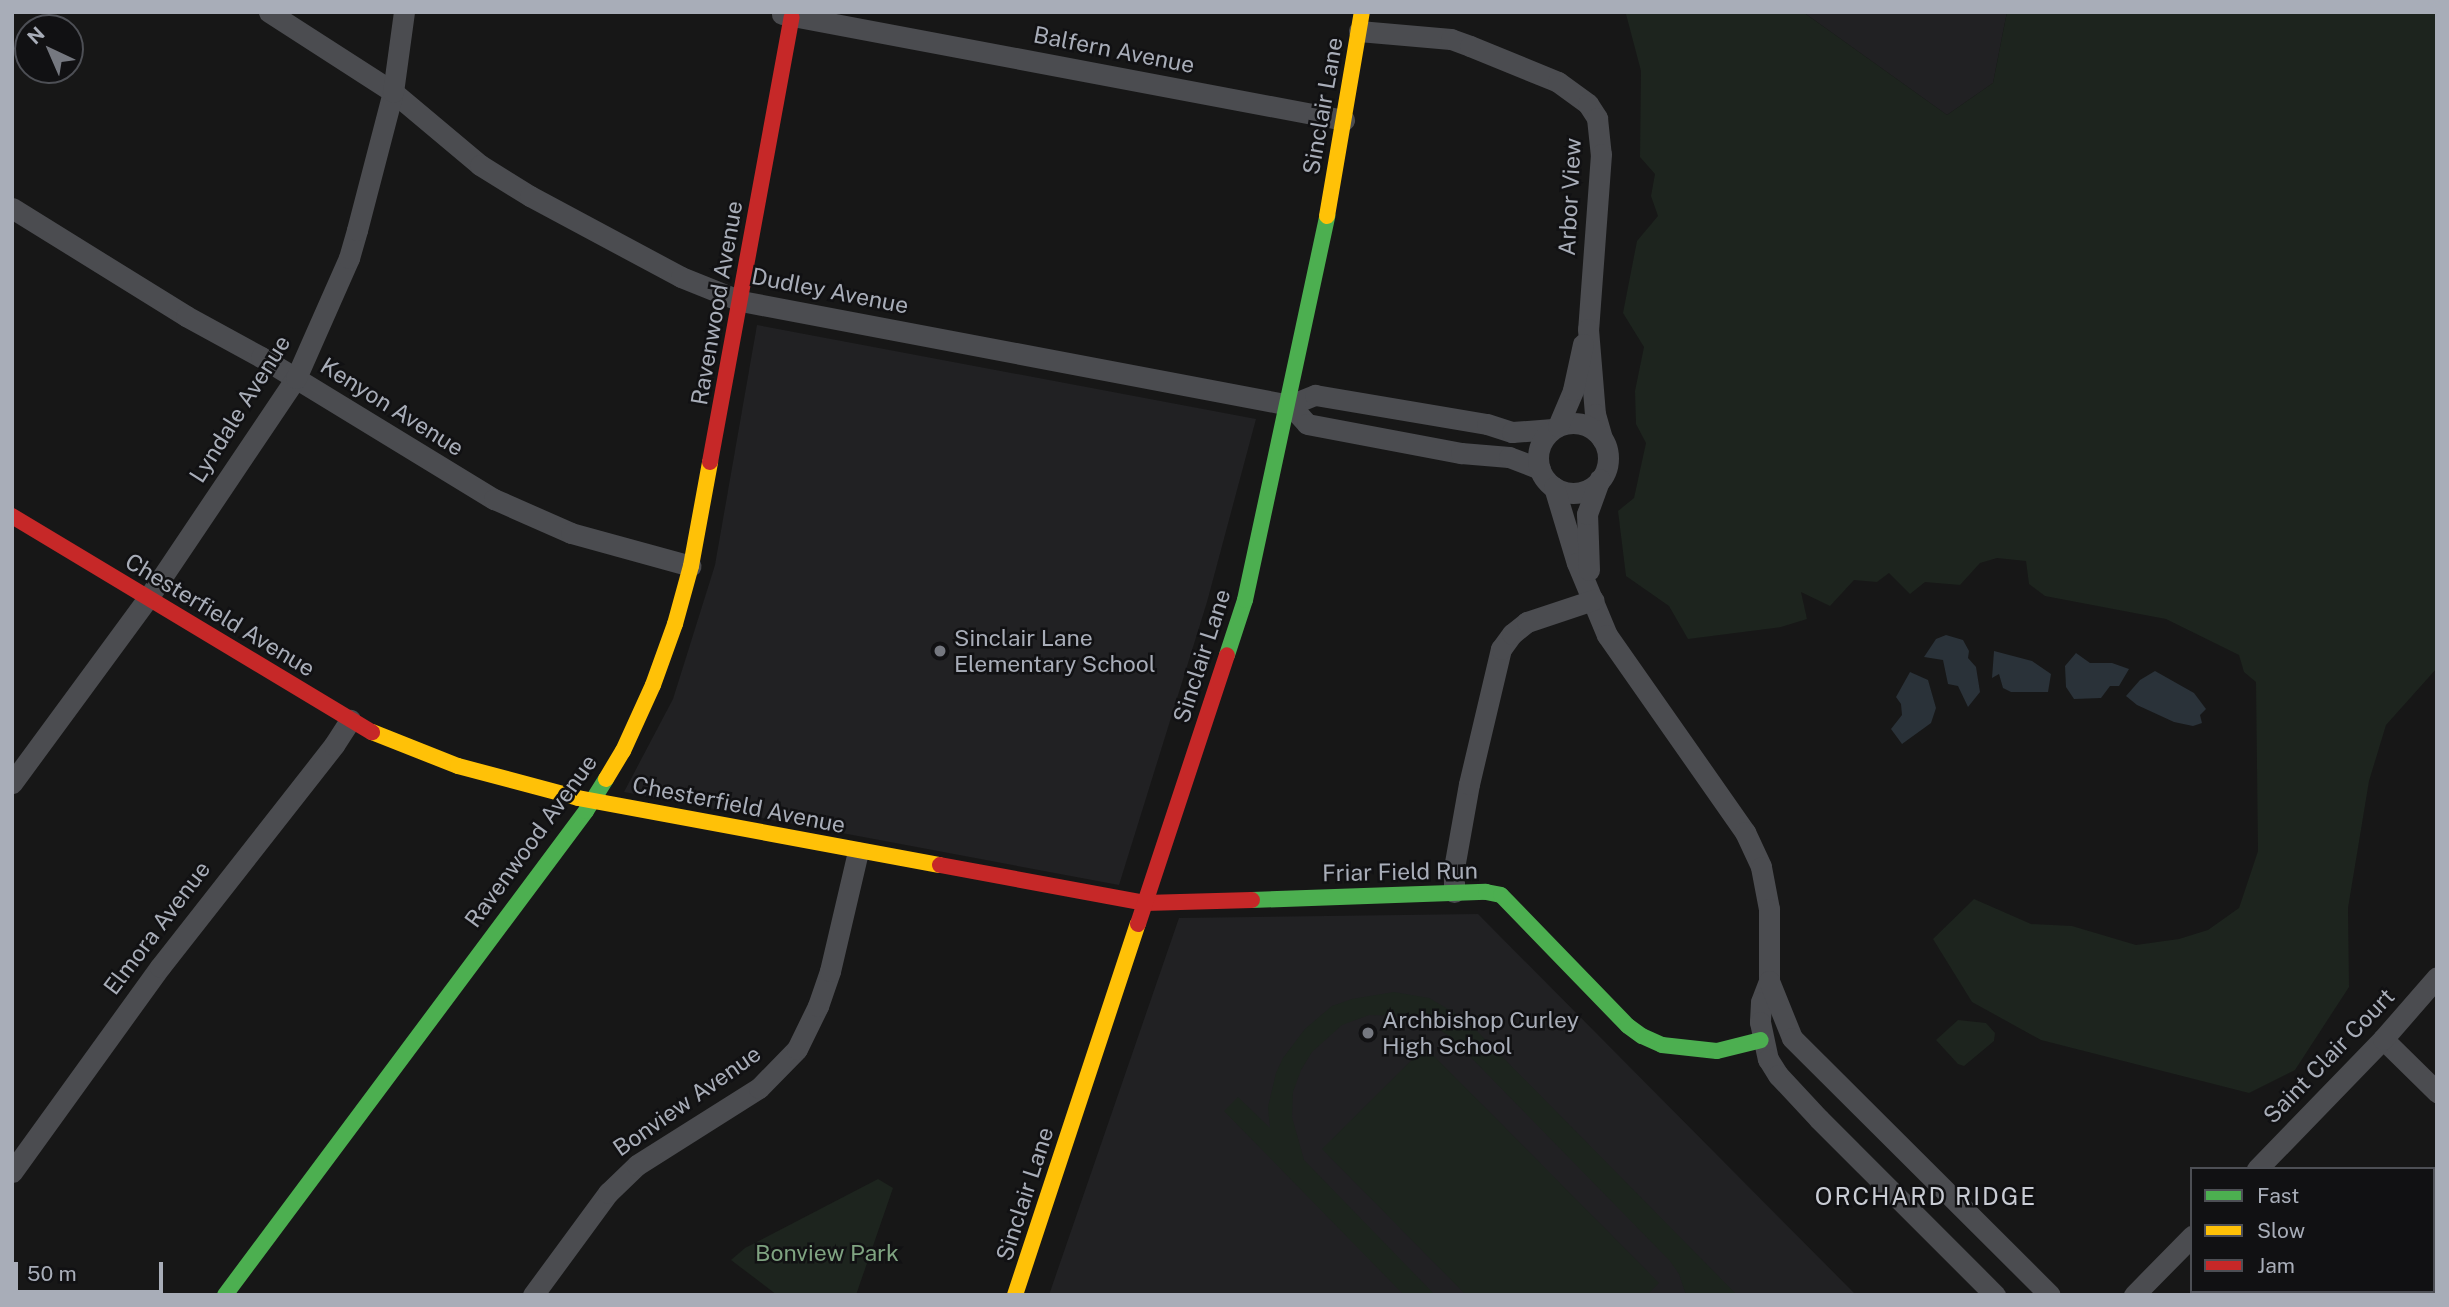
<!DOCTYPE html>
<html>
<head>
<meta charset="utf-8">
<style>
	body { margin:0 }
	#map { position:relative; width:2449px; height:1307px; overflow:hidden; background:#171717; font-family:"Public Sans",sans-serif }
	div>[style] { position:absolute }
	.built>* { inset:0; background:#212123 }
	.green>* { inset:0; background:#1d241e }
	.water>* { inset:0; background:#2a3239 }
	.street>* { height:21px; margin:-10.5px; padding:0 10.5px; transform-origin:10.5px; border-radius:10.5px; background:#4b4c50 }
	.street>.ring { margin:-10.5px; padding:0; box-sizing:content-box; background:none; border:21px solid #4b4c50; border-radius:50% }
	.fast>* { height:16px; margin:-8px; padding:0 8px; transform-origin:8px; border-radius:8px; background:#4caf50 }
	.slow>* { height:16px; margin:-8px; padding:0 8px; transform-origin:8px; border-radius:8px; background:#ffc107 }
	.jam>* { height:16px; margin:-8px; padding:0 8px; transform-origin:8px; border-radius:8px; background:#c62828 }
	.dots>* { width:19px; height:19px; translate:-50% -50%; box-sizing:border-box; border:4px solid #111113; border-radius:50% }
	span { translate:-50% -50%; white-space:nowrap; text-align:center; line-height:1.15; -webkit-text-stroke:5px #111113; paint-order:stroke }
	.street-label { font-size:23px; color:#a8adb8 }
	.poi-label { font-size:23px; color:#a8adb8 }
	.left { translate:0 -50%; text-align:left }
	.park-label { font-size:23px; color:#7fa381 }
	.neighbourhood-label { font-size:24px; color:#c9ccd4; letter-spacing:2px }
	.frame { position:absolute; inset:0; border:14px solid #a8adb8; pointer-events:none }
	.legend { position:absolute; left:2190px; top:1167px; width:245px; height:126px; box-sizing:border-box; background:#111113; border:2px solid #4d4f55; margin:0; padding:9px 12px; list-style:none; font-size:21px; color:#a8adb8 }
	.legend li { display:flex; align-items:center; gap:14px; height:35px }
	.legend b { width:35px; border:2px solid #4d4f55 }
	.north { position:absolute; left:14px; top:14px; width:70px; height:70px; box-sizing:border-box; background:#111113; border:2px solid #4d4f55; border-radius:50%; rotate:316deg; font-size:19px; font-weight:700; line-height:28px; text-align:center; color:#a8adb8 }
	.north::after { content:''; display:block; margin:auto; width:24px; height:32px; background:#757880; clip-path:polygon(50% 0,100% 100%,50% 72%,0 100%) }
	.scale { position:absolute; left:14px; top:1262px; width:149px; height:32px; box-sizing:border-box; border:4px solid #a8adb8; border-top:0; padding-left:9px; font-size:21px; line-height:24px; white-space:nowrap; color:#a8adb8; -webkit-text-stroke:5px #111113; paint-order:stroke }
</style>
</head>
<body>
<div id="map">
	<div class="built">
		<i style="clip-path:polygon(1803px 12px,2007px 12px,1993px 83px,1947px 115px)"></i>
		<i style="clip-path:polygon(757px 325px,1256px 419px,1207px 602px,1119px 885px,624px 792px,673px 699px,715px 565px)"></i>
		<i style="clip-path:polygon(1478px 914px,1856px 1295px,1049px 1295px,1179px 918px)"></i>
	</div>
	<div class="green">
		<i style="clip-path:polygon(1623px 12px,1803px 12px,1947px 115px,1993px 83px,2007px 12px,2437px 12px,2437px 668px,2386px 725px,2369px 781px,2348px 908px,2349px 987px,2295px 1070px,2249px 1093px,2041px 1040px,1972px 1002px,1933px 939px,1974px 899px,2031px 924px,2072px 926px,2136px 945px,2179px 939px,2208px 930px,2239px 908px,2258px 851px,2256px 682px,2244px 672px,2239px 655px,2166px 619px,2045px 596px,2029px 584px,2026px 561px,1997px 558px,1980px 563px,1960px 585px,1925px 582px,1910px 594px,1889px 573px,1877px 582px,1854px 580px,1830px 606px,1801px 592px,1807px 619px,1781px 627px,1688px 639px,1669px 606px,1626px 576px,1618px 511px,1634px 498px,1646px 443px,1636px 424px,1635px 391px,1644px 347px,1623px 313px,1637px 241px,1658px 216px,1651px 196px,1655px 174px,1640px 157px,1641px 71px,1626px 14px)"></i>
		<i style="clip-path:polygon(1394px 992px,1429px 998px,1465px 1019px,1737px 1295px,1686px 1295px,1679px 1274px,1670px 1261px,1451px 1037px,1427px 1022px,1411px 1016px,1369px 1015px,1342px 1025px,1312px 1052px,1301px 1070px,1293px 1092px,1292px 1117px,1304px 1160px,1435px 1295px,1404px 1295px,1224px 1111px,1238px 1097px,1270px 1128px,1268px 1107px,1276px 1073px,1283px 1058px,1305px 1029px,1332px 1006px,1352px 999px)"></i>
		<i style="clip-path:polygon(1958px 1020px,1986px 1023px,1995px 1033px,1994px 1041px,1964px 1066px,1958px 1064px,1936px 1040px)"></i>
		<i style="clip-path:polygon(1425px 1047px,1659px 1283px,1647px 1295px,1466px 1295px,1322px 1149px)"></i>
		<i style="clip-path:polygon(878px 1179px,893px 1188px,856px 1295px,777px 1295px,731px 1260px,745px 1248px)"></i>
	</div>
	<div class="water">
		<i style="clip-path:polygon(1946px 635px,1963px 640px,1969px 651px,1968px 658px,1976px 667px,1980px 692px,1968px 707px,1958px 686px,1948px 684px,1943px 660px,1924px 657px,1936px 639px)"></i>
		<i style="clip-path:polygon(1994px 651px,2032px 661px,2051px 674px,2048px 692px,2011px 692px,2003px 688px,1999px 674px,1992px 678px)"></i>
		<i style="clip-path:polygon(2076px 653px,2090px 663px,2112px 663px,2129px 669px,2119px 686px,2110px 686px,2101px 698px,2074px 699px,2066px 687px,2065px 666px)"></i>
		<i style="clip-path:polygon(2155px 671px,2194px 693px,2206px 709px,2200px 715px,2202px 723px,2193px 726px,2174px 722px,2137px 705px,2126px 696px,2140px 680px)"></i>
		<i style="clip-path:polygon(1910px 672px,1928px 680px,1936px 708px,1931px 723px,1902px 744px,1891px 729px,1902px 715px,1901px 704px,1896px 697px)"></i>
	</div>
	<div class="street">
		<i style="left:269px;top:12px;width:148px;rotate:32.8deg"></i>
		<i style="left:393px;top:92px;width:114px;rotate:40deg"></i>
		<i style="left:480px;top:165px;width:59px;rotate:31.8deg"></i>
		<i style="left:530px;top:196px;width:171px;rotate:28.2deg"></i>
		<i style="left:681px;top:277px;width:65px;rotate:21.8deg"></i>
		<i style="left:741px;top:301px;width:559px;rotate:10.73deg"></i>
		<i style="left:782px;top:14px;width:572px;rotate:10.68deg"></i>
		<i style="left:1359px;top:31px;width:92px;rotate:5deg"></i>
		<i style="left:1451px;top:39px;width:20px;rotate:20deg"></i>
		<i style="left:1470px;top:46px;width:95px;rotate:22.2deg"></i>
		<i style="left:1558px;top:82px;width:37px;rotate:36deg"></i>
		<i style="left:1588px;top:104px;width:17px;rotate:57deg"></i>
		<i style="left:1597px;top:118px;width:36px;rotate:84deg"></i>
		<i style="left:1601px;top:154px;width:175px;rotate:94.2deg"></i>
		<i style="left:1588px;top:329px;width:85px;rotate:85.3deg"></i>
		<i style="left:1595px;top:414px;width:26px;rotate:74deg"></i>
		<i style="left:12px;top:208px;width:205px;rotate:31.8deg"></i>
		<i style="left:186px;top:316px;width:85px;rotate:28.7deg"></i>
		<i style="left:261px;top:357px;width:273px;rotate:31.4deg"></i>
		<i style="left:494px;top:499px;width:84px;rotate:23.8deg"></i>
		<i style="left:571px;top:533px;width:124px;rotate:15.4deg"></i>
		<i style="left:1290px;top:405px;width:27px;rotate:-22deg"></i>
		<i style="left:1315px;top:395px;width:174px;rotate:9.6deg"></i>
		<i style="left:1487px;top:424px;width:26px;rotate:18deg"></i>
		<i style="left:1512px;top:432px;width:41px;rotate:-4.2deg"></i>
		<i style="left:1290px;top:405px;width:25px;rotate:48deg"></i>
		<i style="left:1307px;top:424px;width:157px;rotate:10.7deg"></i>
		<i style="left:1461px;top:453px;width:48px;rotate:4.8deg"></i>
		<i style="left:1509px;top:457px;width:33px;rotate:21deg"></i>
		<i class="ring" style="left:1538px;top:423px;width:49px;height:49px"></i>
		<i style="left:1558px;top:426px;width:39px;rotate:-67deg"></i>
		<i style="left:1573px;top:390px;width:47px;rotate:-77.7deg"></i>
		<i style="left:1554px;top:487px;width:79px;rotate:73.2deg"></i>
		<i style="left:1577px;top:563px;width:78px;rotate:67.4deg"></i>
		<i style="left:1607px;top:635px;width:241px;rotate:55deg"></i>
		<i style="left:1745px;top:832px;width:38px;rotate:65deg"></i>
		<i style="left:1761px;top:867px;width:43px;rotate:79.2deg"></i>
		<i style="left:1769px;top:909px;width:72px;rotate:90deg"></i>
		<i style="left:1769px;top:981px;width:22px;rotate:111deg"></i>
		<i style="left:1761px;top:1002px;width:20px;rotate:93deg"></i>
		<i style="left:1760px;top:1022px;width:38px;rotate:78deg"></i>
		<i style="left:1768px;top:1059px;width:19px;rotate:58deg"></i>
		<i style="left:1778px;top:1075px;width:60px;rotate:47deg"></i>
		<i style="left:1819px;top:1119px;width:249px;rotate:45deg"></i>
		<i style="left:1589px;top:570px;width:56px;rotate:-92deg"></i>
		<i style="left:1587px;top:514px;width:37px;rotate:-70deg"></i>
		<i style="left:12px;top:783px;width:230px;rotate:-53.7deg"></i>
		<i style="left:148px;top:598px;width:265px;rotate:-56.1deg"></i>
		<i style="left:296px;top:378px;width:131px;rotate:-66.2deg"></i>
		<i style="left:349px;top:258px;width:29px;rotate:-74deg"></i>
		<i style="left:357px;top:230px;width:143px;rotate:-75.4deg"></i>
		<i style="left:393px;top:92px;width:81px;rotate:-82.2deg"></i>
		<i style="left:1454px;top:892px;width:24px;rotate:-90deg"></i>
		<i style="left:1454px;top:868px;width:85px;rotate:-79.9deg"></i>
		<i style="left:1469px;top:784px;width:139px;rotate:-76.7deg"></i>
		<i style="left:1501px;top:649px;width:19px;rotate:-54deg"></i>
		<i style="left:1512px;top:634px;width:19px;rotate:-39deg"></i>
		<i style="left:1527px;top:622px;width:70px;rotate:-18.4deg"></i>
		<i style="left:1769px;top:981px;width:61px;rotate:68deg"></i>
		<i style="left:1792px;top:1038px;width:364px;rotate:44.9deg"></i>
		<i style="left:2383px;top:1039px;width:76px;rotate:44.5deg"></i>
		<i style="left:2257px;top:1169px;width:181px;rotate:-45.9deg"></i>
		<i style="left:2383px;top:1039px;width:82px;rotate:-48.9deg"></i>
		<i style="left:12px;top:1172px;width:253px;rotate:-54.2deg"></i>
		<i style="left:160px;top:967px;width:282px;rotate:-51.9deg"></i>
		<i style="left:334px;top:745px;width:30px;rotate:-57deg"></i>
		<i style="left:2323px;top:1291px;width:5px;rotate:53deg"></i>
		<i style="left:533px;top:1295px;width:127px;rotate:-53.7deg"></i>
		<i style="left:608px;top:1193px;width:40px;rotate:-44deg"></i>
		<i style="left:637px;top:1165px;width:144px;rotate:-32.3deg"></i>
		<i style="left:759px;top:1088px;width:54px;rotate:-45.7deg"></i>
		<i style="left:797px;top:1049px;width:48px;rotate:-64deg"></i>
		<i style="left:818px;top:1006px;width:37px;rotate:-71deg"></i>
		<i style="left:830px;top:971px;width:122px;rotate:-76.8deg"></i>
		<i style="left:2134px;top:1295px;width:83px;rotate:-45.5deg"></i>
	</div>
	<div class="fast">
		<i style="left:1227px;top:655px;width:58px;rotate:-71.9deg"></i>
		<i style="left:1245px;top:600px;width:393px;rotate:-77.9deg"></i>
		<i style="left:1252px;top:900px;width:234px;rotate:-2deg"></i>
		<i style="left:1486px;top:892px;width:15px;rotate:11deg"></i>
		<i style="left:1501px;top:895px;width:182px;rotate:45.9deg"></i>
		<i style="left:1628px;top:1026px;width:17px;rotate:36deg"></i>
		<i style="left:1642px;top:1036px;width:22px;rotate:24deg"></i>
		<i style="left:1662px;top:1045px;width:55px;rotate:6.2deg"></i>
		<i style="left:1717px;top:1051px;width:45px;rotate:-14deg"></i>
		<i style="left:225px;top:1295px;width:604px;rotate:-53.28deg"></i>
		<i style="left:586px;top:811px;width:38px;rotate:-58deg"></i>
	</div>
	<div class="slow">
		<i style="left:1327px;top:216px;width:207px;rotate:-80.3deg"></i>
		<i style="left:372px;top:732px;width:92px;rotate:21.6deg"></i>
		<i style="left:458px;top:766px;width:124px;rotate:14.9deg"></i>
		<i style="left:578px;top:798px;width:368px;rotate:10.5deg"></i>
		<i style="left:606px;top:779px;width:33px;rotate:-59deg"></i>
		<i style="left:623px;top:751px;width:72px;rotate:-65.6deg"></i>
		<i style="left:653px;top:685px;width:65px;rotate:-70.2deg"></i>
		<i style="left:675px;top:624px;width:60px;rotate:-74.6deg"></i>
		<i style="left:691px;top:566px;width:106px;rotate:-79.6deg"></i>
		<i style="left:1015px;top:1295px;width:391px;rotate:-71.7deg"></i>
	</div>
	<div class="jam">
		<i style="left:710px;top:462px;width:452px;rotate:-79.6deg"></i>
		<i style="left:12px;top:516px;width:420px;rotate:31deg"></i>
		<i style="left:940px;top:865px;width:208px;rotate:10.5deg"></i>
		<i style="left:1145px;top:903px;width:107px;rotate:-1.6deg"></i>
		<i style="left:1138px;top:924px;width:283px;rotate:-71.7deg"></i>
	</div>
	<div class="dots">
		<i style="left:940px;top:651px;background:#757880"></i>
		<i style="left:1368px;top:1033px;background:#757880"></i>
	</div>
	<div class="street-label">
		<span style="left:1114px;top:50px;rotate:11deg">Balfern Avenue</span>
		<span style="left:1323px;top:106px;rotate:-80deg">Sinclair Lane</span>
		<span style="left:1570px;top:197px;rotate:-87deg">Arbor View</span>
		<span style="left:830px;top:291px;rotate:11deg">Dudley Avenue</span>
		<span style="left:717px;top:303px;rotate:-80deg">Ravenwood Avenue</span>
		<span style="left:392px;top:407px;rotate:32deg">Kenyon Avenue</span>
		<span style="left:240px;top:409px;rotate:-58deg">Lyndale Avenue</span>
		<span style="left:220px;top:615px;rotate:31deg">Chesterfield Avenue</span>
		<span style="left:1202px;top:656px;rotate:-72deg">Sinclair Lane</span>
		<span style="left:739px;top:805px;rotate:11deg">Chesterfield Avenue</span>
		<span style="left:531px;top:841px;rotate:-54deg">Ravenwood Avenue</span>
		<span style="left:1400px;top:872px;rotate:-1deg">Friar Field Run</span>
		<span style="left:157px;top:928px;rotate:-53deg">Elmora Avenue</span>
		<span style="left:2329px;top:1056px;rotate:-46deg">Saint Clair Court</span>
		<span style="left:687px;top:1101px;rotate:-35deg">Bonview Avenue</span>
		<span style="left:1025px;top:1194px;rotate:-72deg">Sinclair Lane</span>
	</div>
	<div class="poi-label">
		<span class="left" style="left:954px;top:651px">Sinclair Lane<br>Elementary School</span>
		<span class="left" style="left:1382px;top:1033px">Archbishop Curley<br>High School</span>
	</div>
	<div class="park-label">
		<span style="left:827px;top:1253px">Bonview Park</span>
	</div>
	<div class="neighbourhood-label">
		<span style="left:1926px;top:1197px">ORCHARD RIDGE</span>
	</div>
	<div class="frame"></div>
	<ul class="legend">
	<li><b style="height:9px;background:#4caf50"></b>Fast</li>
	<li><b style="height:9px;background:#ffc107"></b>Slow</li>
	<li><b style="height:9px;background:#c62828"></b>Jam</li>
	</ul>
	<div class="north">N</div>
	<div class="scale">50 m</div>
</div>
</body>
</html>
